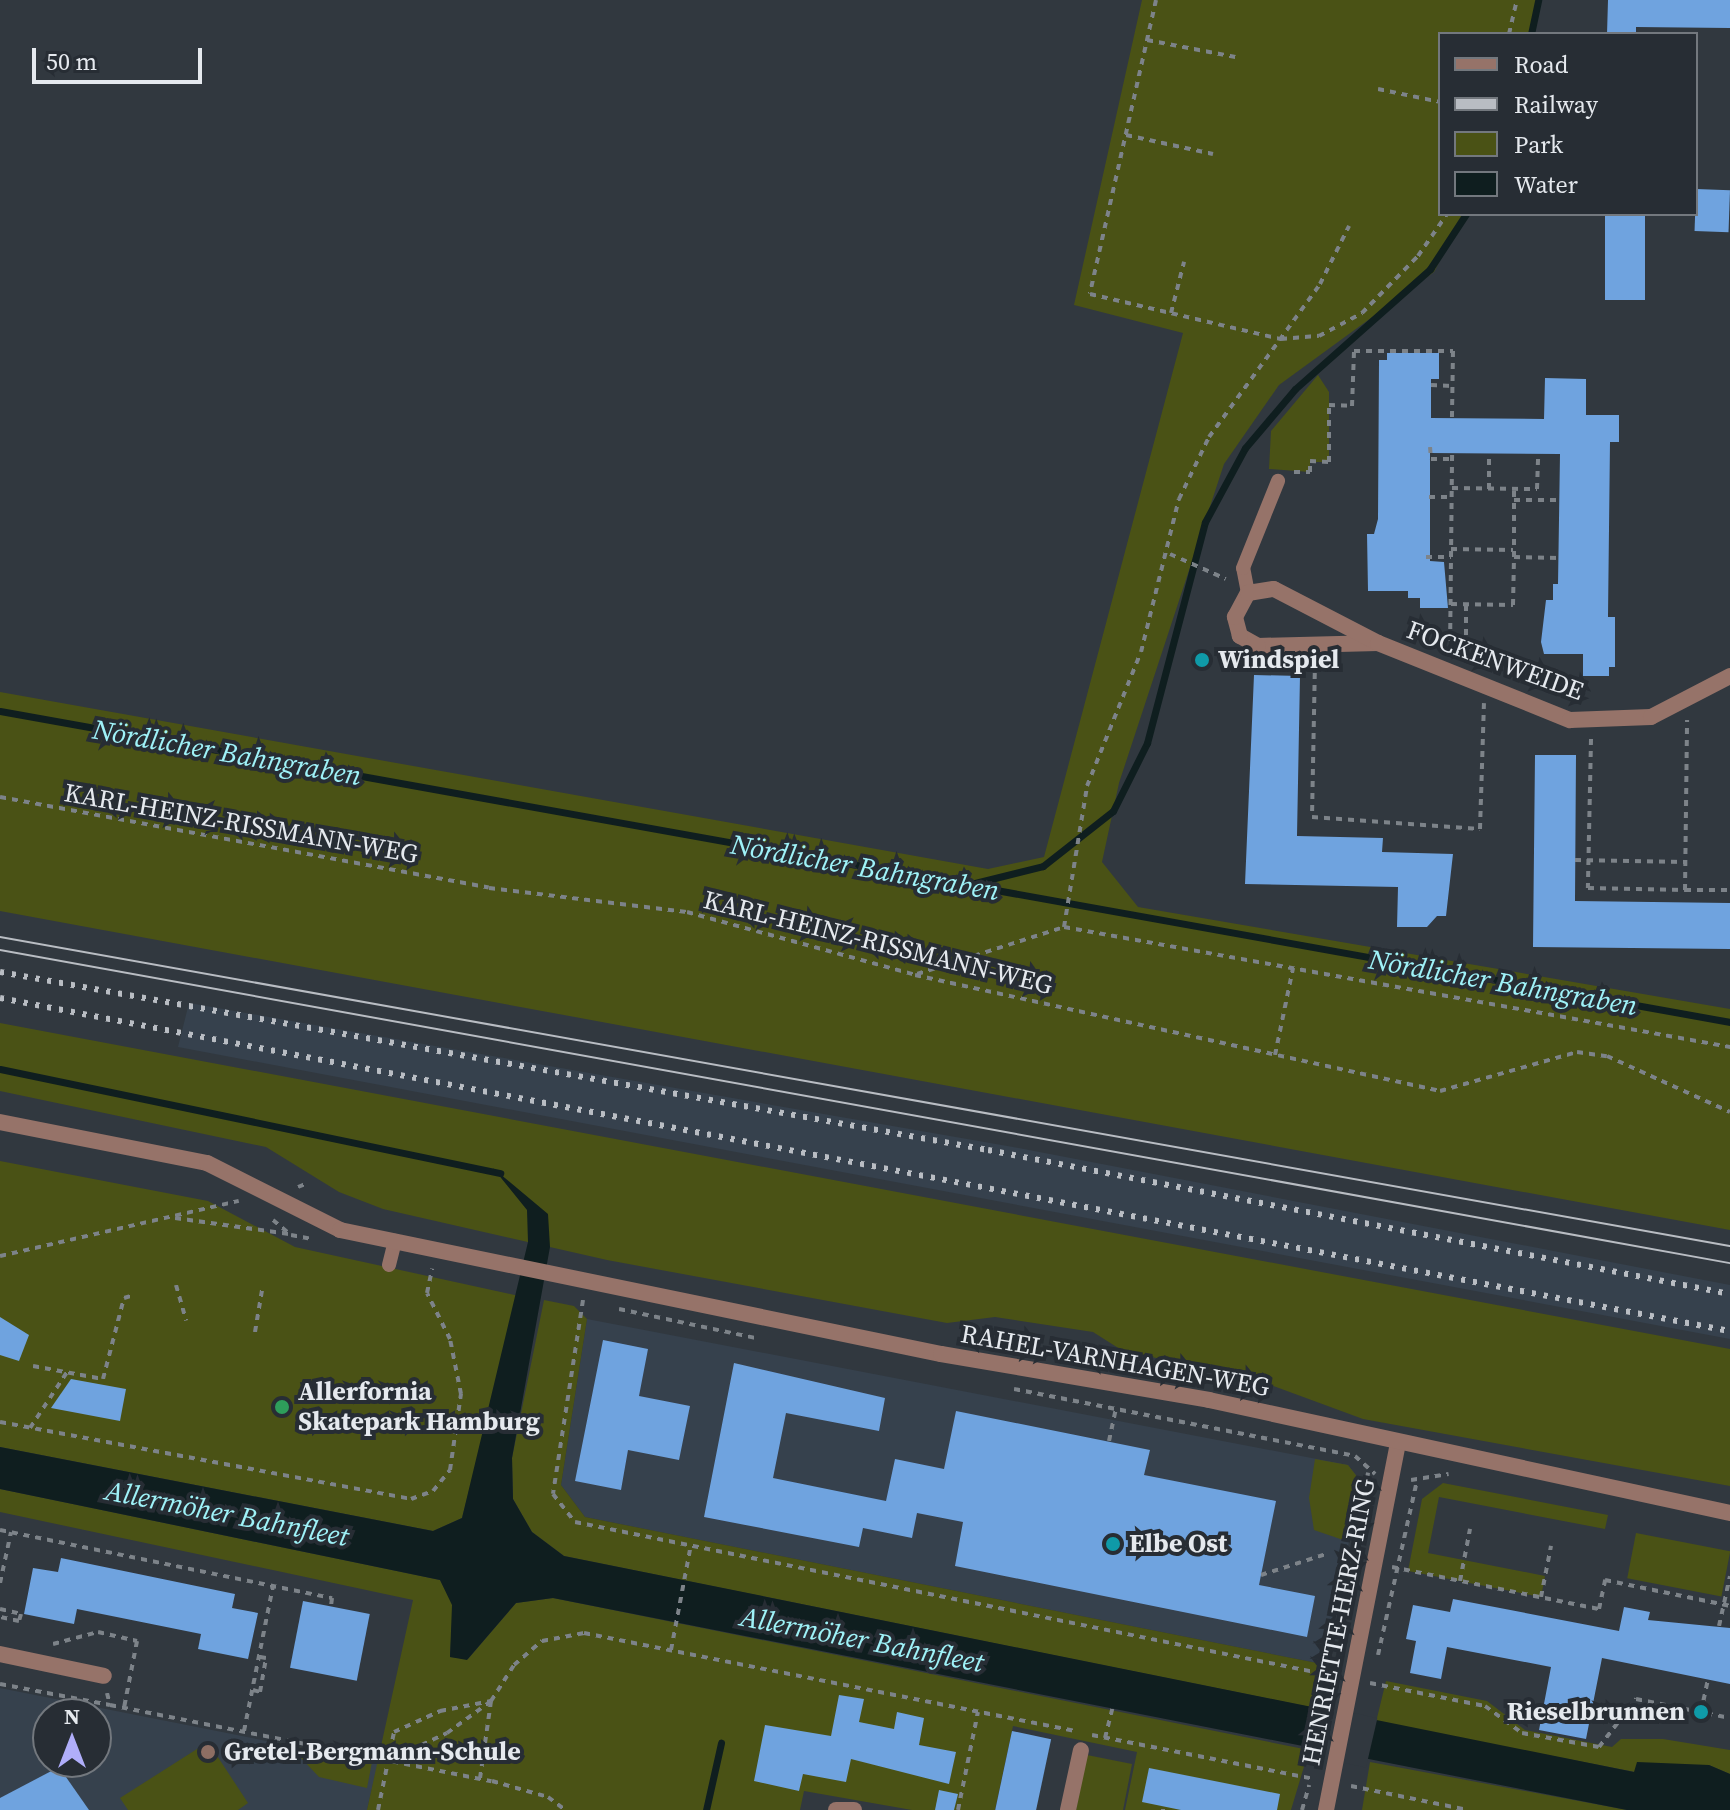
<!DOCTYPE html>
<html>
<head>
<meta charset="utf-8">
<style>
	body { margin:0 }
	#map { position:relative; width:1730px; height:1810px; overflow:hidden; background:#31383f; font-family:"Source Serif 4",serif }
	div>[style] { position:absolute }
	.built>* { inset:0; background:#36414d }
	.green>* { inset:0; background:#4a5215; transform-origin:0 0 }
	.water>* { inset:0; background:#0f1e1f }
	.pier>* { inset:0; background:#31383f; transform-origin:0 0 }
	.stream>* { height:7px; margin:-3.5px; padding:0 3.5px; transform-origin:3.5px; border-radius:3.5px; background:#0f1e1f }
	.building>* { inset:0; background:#6fa3df; transform-origin:0 0 }
	.path>* { height:4px; margin-top:-2px; transform-origin:0; background:repeating-linear-gradient(90deg,#7d8389 0 6px,transparent 0 12px) }
	.service>* { height:14px; margin:-7px; padding:0 7px; transform-origin:7px; border-radius:7px; background:#967369 }
	.minor>* { height:16px; margin:-8px; padding:0 8px; transform-origin:8px; border-radius:8px; background:#967369 }
	.tertiary>* { height:16px; margin:-8px; padding:0 8px; transform-origin:8px; border-radius:8px; background:#967369 }
	.tram>* { height:2px; margin:-1px; padding:0 1px; transform-origin:1px; border-radius:1px; background:#b9bdc3 }
	.rail>* { height:6px; margin-top:-3px; transform-origin:0; background:repeating-linear-gradient(90deg,#b9bdc3 0 4px,transparent 0 12px) }
	.dots>* { width:22px; height:22px; translate:-50% -50%; box-sizing:border-box; border:4px solid #272d34; border-radius:50% }
	span { translate:-50% -50%; white-space:nowrap; text-align:center; line-height:1.15; -webkit-text-stroke:8px #272d34; paint-order:stroke }
	.poi-label { font-size:26px; color:#e5e9ee; font-weight:700 }
	.left { translate:0 -50%; text-align:left }
	.right { translate:-100% -50%; text-align:right }
	.street-label { font-size:26px; color:#e5e9ee }
	.water-label { font-size:28px; color:#9ff2f8; font-style:italic }
	.legend { position:absolute; left:1438px; top:32px; width:260px; height:184px; box-sizing:border-box; background:#272d34; border:2px solid #73787e; margin:0; padding:10px 14px; list-style:none; font-size:24px; color:#e5e9ee }
	.legend li { display:flex; align-items:center; gap:16px; height:40px }
	.legend b { width:40px; border:2px solid #73787e }
	.north { position:absolute; left:32px; top:1698px; width:80px; height:80px; box-sizing:border-box; background:#272d34; border:2px solid #73787e; border-radius:50%; rotate:0deg; font-size:22px; font-weight:700; line-height:32px; text-align:center; color:#e5e9ee }
	.north::after { content:''; display:block; margin:auto; width:28px; height:36px; background:#b0aefa; clip-path:polygon(50% 0,100% 100%,50% 72%,0 100%) }
	.scale { position:absolute; left:32px; top:48px; width:170px; height:36px; box-sizing:border-box; border:4px solid #e5e9ee; border-top:0; padding-left:10px; font-size:24px; line-height:28px; white-space:nowrap; color:#e5e9ee; -webkit-text-stroke:6px #272d34; paint-order:stroke }
</style>
</head>
<body>
<div id="map">
	<div class="built">
		<i style="clip-path:polygon(189px 1003px,1013px 1147px,1730px 1285px,1730px 1339px,178px 1047px)"></i>
		<i style="clip-path:polygon(587px 1319px,1348px 1465px,1362px 1483px,1322px 1664px,585px 1517px,561px 1485px)"></i>
		<i style="clip-path:polygon(evenodd,0 1688px,378px 1763px,367px 1810px,0 1810px,0 1688px,48px 1714px,96px 1714px,96px 1762px,48px 1762px,48px 1714px)"></i>
	</div>
	<div class="green">
		<i style="clip-path:polygon(1142px 0,1541px 0,1532px 34px,1440px 34px,1440px 214px,1464px 214px,1434px 272px,1279px 385px,1224px 464px,1119px 783px,1102px 862px,1138px 907px,1730px 1009px,1730px 1230px,0 911px,0 692px,988px 869px,1044px 857px,1183px 333px,1074px 305px)"></i>
		<i style="clip-path:polygon(1318px 375px,1329px 392px,1329px 462px,1310px 462px,1310px 472px,1269px 469px,1271px 431px)"></i>
		<i style="clip-path:polygon(0 1023px,1730px 1349px,1730px 1486px,1363px 1419px,1252px 1378px,1123px 1351px,1093px 1332px,995px 1317px,947px 1323px,607px 1260px,383px 1209px,339px 1192px,266px 1147px,0 1091px)"></i>
		<i style="clip-path:polygon(0 1161px,208px 1201px,295px 1247px,519px 1296px,462px 1518px,433px 1531px,0 1447px)"></i>
		<i style="clip-path:polygon(544px 1300px,574px 1306px,587px 1319px,561px 1485px,585px 1517px,1322px 1664px,1315px 1708px,564px 1556px,532px 1532px,513px 1499px,512px 1458px)"></i>
		<i style="clip-path:polygon(1315px 1459px,1348px 1465px,1362px 1483px,1349px 1542px,1314px 1530px,1309px 1498px)"></i>
		<i style="clip-path:polygon(1443px 1483px,1608px 1515px,1605px 1529px,1439px 1497px,1428px 1553px,1545px 1576px,1541px 1597px,1408px 1571px,1422px 1499px)"></i>
		<i style="clip-path:polygon(0 1489px,440px 1580px,453px 1605px,450px 1657px,468px 1659px,516px 1603px,553px 1598px,1309px 1750px,1291px 1810px,1125px 1810px,1137px 1752px,1013px 1726px,995px 1810px,912px 1810px,804px 1791px,800px 1810px,367px 1810px,413px 1600px,0 1512px)"></i>
		<i style="left:1636px;top:1533px;width:96px;height:46px;rotate:11deg"></i>
		<i style="clip-path:polygon(1386px 1681px,1487px 1701px,1525px 1730px,1612px 1747px,1621px 1739px,1663px 1739px,1730px 1750px,1730px 1774px,1709px 1765px,1635px 1772px,1376px 1722px)"></i>
		<i style="clip-path:polygon(267px 1741px,372px 1762px,367px 1788px,319px 1777px,300px 1757px,270px 1752px)"></i>
		<i style="clip-path:polygon(208px 1742px,248px 1803px,238px 1810px,128px 1810px,120px 1798px)"></i>
		<i style="clip-path:polygon(1087px 1755px,1132px 1764px,1123px 1810px,1076px 1810px)"></i>
		<i style="clip-path:polygon(1370px 1762px,1627px 1810px,1362px 1810px)"></i>
	</div>
	<div class="water">
		<i style="clip-path:polygon(493px 1168px,548px 1214px,550px 1247px,512px 1458px,513px 1499px,532px 1532px,564px 1556px,1634px 1772px,1637px 1762px,1709px 1765px,1730px 1774px,1730px 1810px,1627px 1810px,553px 1598px,516px 1603px,467px 1660px,450px 1657px,452px 1605px,440px 1580px,0 1489px,0 1447px,433px 1531px,462px 1518px,528px 1242px,527px 1210px)"></i>
	</div>
	<div class="pier">
		<i style="left:1316px;top:1704px;width:63px;height:51px;rotate:13deg"></i>
	</div>
	<div class="stream">
		<i style="left:1531px;top:34px;width:35px;rotate:-78deg"></i>
		<i style="left:0;top:711px;width:1758px;rotate:10.19deg"></i>
		<i style="left:971px;top:884px;width:74px;rotate:-14deg"></i>
		<i style="left:1043px;top:866px;width:89px;rotate:-38.2deg"></i>
		<i style="left:1113px;top:811px;width:76px;rotate:-63.4deg"></i>
		<i style="left:1147px;top:743px;width:228px;rotate:-75.3deg"></i>
		<i style="left:1205px;top:522px;width:84px;rotate:-61.6deg"></i>
		<i style="left:1245px;top:448px;width:77px;rotate:-49.7deg"></i>
		<i style="left:1295px;top:389px;width:181px;rotate:-41.6deg"></i>
		<i style="left:1430px;top:269px;width:66px;rotate:-56.8deg"></i>
		<i style="left:0;top:1069px;width:511px;rotate:11.75deg"></i>
		<i style="left:706px;top:1810px;width:69px;rotate:-77.4deg"></i>
	</div>
	<div class="building">
		<i style="clip-path:polygon(1608px 0,1730px 0,1730px 28px,1636px 27px,1636px 34px,1607px 34px)"></i>
		<i style="left:1696px;top:189px;width:34px;height:42px;rotate:2deg"></i>
		<i style="left:1605px;top:214px;width:40px;height:86px"></i>
		<i style="clip-path:polygon(1387px 353px,1439px 353px,1439px 379px,1431px 379px,1431px 418px,1544px 419px,1545px 378px,1586px 379px,1586px 415px,1619px 415px,1619px 442px,1610px 442px,1608px 617px,1615px 617px,1615px 667px,1609px 667px,1609px 676px,1583px 676px,1583px 654px,1544px 654px,1541px 642px,1546px 600px,1553px 600px,1553px 584px,1558px 584px,1560px 454px,1430px 453px,1430px 561px,1444px 562px,1448px 608px,1420px 608px,1420px 598px,1408px 598px,1408px 591px,1368px 591px,1367px 534px,1374px 534px,1378px 519px,1379px 360px,1387px 360px)"></i>
		<i style="clip-path:polygon(1254px 675px,1300px 676px,1297px 836px,1383px 838px,1382px 852px,1453px 854px,1446px 916px,1437px 916px,1427px 927px,1397px 927px,1398px 887px,1245px 884px)"></i>
		<i style="clip-path:polygon(1535px 755px,1576px 755px,1575px 901px,1730px 903px,1730px 949px,1533px 947px)"></i>
		<i style="clip-path:polygon(0 1317px,29px 1335px,19px 1361px,0 1355px)"></i>
		<i style="clip-path:polygon(603px 1340px,648px 1349px,639px 1396px,690px 1406px,679px 1460px,628px 1450px,621px 1490px,575px 1481px)"></i>
		<i style="clip-path:polygon(734px 1363px,885px 1398px,879px 1431px,786px 1413px,773px 1478px,886px 1501px,895px 1459px,944px 1469px,956px 1411px,1150px 1450px,1144px 1475px,1276px 1501px,1259px 1585px,1315px 1596px,1307px 1637px,955px 1566px,963px 1522px,917px 1513px,912px 1538px,863px 1528px,859px 1547px,704px 1517px)"></i>
		<i style="clip-path:polygon(71px 1379px,126px 1389px,120px 1421px,51px 1408px)"></i>
		<i style="clip-path:polygon(61px 1558px,235px 1594px,232px 1608px,258px 1613px,248px 1659px,198px 1649px,201px 1634px,77px 1609px,74px 1624px,24px 1614px,33px 1568px,58px 1572px)"></i>
		<i style="clip-path:polygon(1453px 1599px,1619px 1631px,1624px 1607px,1650px 1612px,1648px 1620px,1730px 1628px,1730px 1684px,1602px 1658px,1586px 1739px,1539px 1730px,1551px 1667px,1447px 1647px,1441px 1679px,1410px 1673px,1416px 1641px,1406px 1639px,1413px 1605px,1450px 1612px)"></i>
		<i style="left:303px;top:1601px;width:68px;height:68px;rotate:11deg"></i>
		<i style="clip-path:polygon(839px 1695px,864px 1699px,859px 1722px,894px 1729px,897px 1712px,924px 1718px,919px 1745px,956px 1752px,949px 1784px,851px 1759px,846px 1782px,803px 1774px,799px 1791px,754px 1781px,765px 1725px,831px 1736px)"></i>
		<i style="left:1012px;top:1731px;width:40px;height:81px;rotate:12deg"></i>
		<i style="clip-path:polygon(59px 1767px,89px 1810px,0 1810px,0 1798px)"></i>
		<i style="clip-path:polygon(1149px 1768px,1280px 1794px,1277px 1810px,1181px 1810px,1142px 1802px)"></i>
		<i style="clip-path:polygon(939px 1790px,958px 1794px,954px 1810px,935px 1810px)"></i>
	</div>
	<div class="path">
		<i style="left:1156px;top:0;width:301px;rotate:102.7deg"></i>
		<i style="left:1090px;top:294px;width:196px;rotate:13.3deg"></i>
		<i style="left:1281px;top:339px;width:38px;rotate:-5deg"></i>
		<i style="left:1319px;top:336px;width:49px;rotate:-28.1deg"></i>
		<i style="left:1362px;top:313px;width:80px;rotate:-45.5deg"></i>
		<i style="left:1418px;top:256px;width:51px;rotate:-55.4deg"></i>
		<i style="left:1509px;top:34px;width:35px;rotate:-77deg"></i>
		<i style="left:1147px;top:40px;width:90px;rotate:10.9deg"></i>
		<i style="left:1378px;top:89px;width:63px;rotate:11.8deg"></i>
		<i style="left:1126px;top:135px;width:89px;rotate:12.3deg"></i>
		<i style="left:1171px;top:313px;width:53px;rotate:-75.7deg"></i>
		<i style="left:1431px;top:385px;width:21px;rotate:3deg"></i>
		<i style="left:1430px;top:447px;width:12px;rotate:85deg"></i>
		<i style="left:1431px;top:459px;width:21px"></i>
		<i style="left:1294px;top:472px;width:16px"></i>
		<i style="left:1310px;top:472px;width:11px;rotate:-90deg"></i>
		<i style="left:1310px;top:461px;width:19px;rotate:3deg"></i>
		<i style="left:1329px;top:462px;width:57px;rotate:-90deg"></i>
		<i style="left:1329px;top:405px;width:23px;rotate:2deg"></i>
		<i style="left:1352px;top:406px;width:55px;rotate:-87.9deg"></i>
		<i style="left:1354px;top:351px;width:99px"></i>
		<i style="left:1453px;top:351px;width:67px;rotate:90.9deg"></i>
		<i style="left:1452px;top:488px;width:85px;rotate:0.7deg"></i>
		<i style="left:1537px;top:489px;width:35px;rotate:-88deg"></i>
		<i style="left:1489px;top:489px;width:36px;rotate:-90deg"></i>
		<i style="left:1429px;top:497px;width:22px"></i>
		<i style="left:1514px;top:500px;width:45px"></i>
		<i style="left:1451px;top:549px;width:62px;rotate:0.9deg"></i>
		<i style="left:1170px;top:554px;width:61px;rotate:24.1deg"></i>
		<i style="left:1426px;top:557px;width:25px"></i>
		<i style="left:1514px;top:557px;width:68px;rotate:-90deg"></i>
		<i style="left:1451px;top:604px;width:62px;rotate:0.9deg"></i>
		<i style="left:1513px;top:605px;width:48px;rotate:-88.8deg"></i>
		<i style="left:1514px;top:557px;width:45px;rotate:1.3deg"></i>
		<i style="left:1450px;top:653px;width:200px;rotate:-89.4deg"></i>
		<i style="left:1466px;top:659px;width:55px;rotate:-90deg"></i>
		<i style="left:1315px;top:661px;width:156px;rotate:91.1deg"></i>
		<i style="left:1312px;top:817px;width:168px;rotate:4.1deg"></i>
		<i style="left:1480px;top:829px;width:126px;rotate:-88.2deg"></i>
		<i style="left:1591px;top:739px;width:149px;rotate:91.2deg"></i>
		<i style="left:1588px;top:888px;width:97px;rotate:1.2deg"></i>
		<i style="left:1685px;top:890px;width:170px;rotate:-89.3deg"></i>
		<i style="left:0;top:797px;width:497px;rotate:10.5deg"></i>
		<i style="left:489px;top:888px;width:199px;rotate:6.9deg"></i>
		<i style="left:687px;top:912px;width:237px;rotate:15.4deg"></i>
		<i style="left:915px;top:975px;width:538px;rotate:12.46deg"></i>
		<i style="left:1440px;top:1091px;width:142px;rotate:-15.9deg"></i>
		<i style="left:1577px;top:1052px;width:30px;rotate:8deg"></i>
		<i style="left:1607px;top:1056px;width:135px;rotate:24.5deg"></i>
		<i style="left:1575px;top:860px;width:110px;rotate:1deg"></i>
		<i style="left:1685px;top:890px;width:45px"></i>
		<i style="left:1064px;top:927px;width:143px;rotate:-80.7deg"></i>
		<i style="left:1087px;top:786px;width:144px;rotate:-68.1deg"></i>
		<i style="left:1141px;top:652px;width:158px;rotate:-76.1deg"></i>
		<i style="left:1179px;top:499px;width:69px;rotate:-64.2deg"></i>
		<i style="left:1209px;top:437px;width:189px;rotate:-54deg"></i>
		<i style="left:1320px;top:284px;width:65px;rotate:-63.4deg"></i>
		<i style="left:917px;top:974px;width:154px;rotate:-17.7deg"></i>
		<i style="left:1064px;top:927px;width:677px;rotate:10.21deg"></i>
		<i style="left:1275px;top:1055px;width:89px;rotate:-78.3deg"></i>
		<i style="left:298px;top:1187px;width:11px;rotate:-22deg"></i>
		<i style="left:175px;top:1218px;width:115px;rotate:8deg"></i>
		<i style="left:273px;top:1220px;width:23px;rotate:40deg"></i>
		<i style="left:291px;top:1235px;width:20px;rotate:11deg"></i>
		<i style="left:0;top:1256px;width:245px;rotate:-13deg"></i>
		<i style="left:176px;top:1285px;width:37px;rotate:74deg"></i>
		<i style="left:583px;top:1300px;width:196px;rotate:98.8deg"></i>
		<i style="left:553px;top:1494px;width:36px;rotate:52deg"></i>
		<i style="left:575px;top:1522px;width:774px;rotate:11.47deg"></i>
		<i style="left:619px;top:1309px;width:139px;rotate:12deg"></i>
		<i style="left:255px;top:1332px;width:43px;rotate:-80.5deg"></i>
		<i style="left:33px;top:1366px;width:71px;rotate:10.5deg"></i>
		<i style="left:103px;top:1379px;width:84px;rotate:-75.5deg"></i>
		<i style="left:124px;top:1298px;width:10px;rotate:-17deg"></i>
		<i style="left:1014px;top:1389px;width:348px;rotate:11.1deg"></i>
		<i style="left:1355px;top:1456px;width:27px;rotate:42deg"></i>
		<i style="left:0;top:1422px;width:418px;rotate:10.6deg"></i>
		<i style="left:411px;top:1499px;width:23px;rotate:-20deg"></i>
		<i style="left:433px;top:1491px;width:27px;rotate:-51deg"></i>
		<i style="left:450px;top:1470px;width:77px;rotate:-81.8deg"></i>
		<i style="left:461px;top:1394px;width:56px;rotate:-101.3deg"></i>
		<i style="left:450px;top:1339px;width:51px;rotate:-116.6deg"></i>
		<i style="left:427px;top:1293px;width:25px;rotate:-78deg"></i>
		<i style="left:30px;top:1428px;width:67px;rotate:-56.5deg"></i>
		<i style="left:1109px;top:1441px;width:33px;rotate:-78deg"></i>
		<i style="left:1411px;top:1480px;width:38px;rotate:-9deg"></i>
		<i style="left:0;top:1530px;width:339px;rotate:11.6deg"></i>
		<i style="left:332px;top:1598px;width:8px;rotate:97deg"></i>
		<i style="left:1392px;top:1567px;width:211px;rotate:11.5deg"></i>
		<i style="left:1599px;top:1609px;width:30px;rotate:-78deg"></i>
		<i style="left:1605px;top:1580px;width:128px;rotate:11.7deg"></i>
		<i style="left:1261px;top:1575px;width:68px;rotate:-17.9deg"></i>
		<i style="left:1460px;top:1581px;width:53px;rotate:-79.1deg"></i>
		<i style="left:0;top:1583px;width:52px;rotate:-77.8deg"></i>
		<i style="left:1541px;top:1597px;width:52px;rotate:-78.9deg"></i>
		<i style="left:0;top:1609px;width:22px;rotate:13deg"></i>
		<i style="left:21px;top:1614px;width:7px;rotate:106deg"></i>
		<i style="left:19px;top:1621px;width:19px;rotate:-168deg"></i>
		<i style="left:1719px;top:1626px;width:51px;rotate:-77.6deg"></i>
		<i style="left:1339px;top:1631px;width:161px;rotate:-79.6deg"></i>
		<i style="left:53px;top:1644px;width:47px;rotate:-14.9deg"></i>
		<i style="left:98px;top:1632px;width:40px;rotate:13deg"></i>
		<i style="left:137px;top:1641px;width:68px;rotate:101deg"></i>
		<i style="left:671px;top:1650px;width:103px;rotate:-79.3deg"></i>
		<i style="left:1378px;top:1655px;width:178px;rotate:-77.4deg"></i>
		<i style="left:1370px;top:1683px;width:117px;rotate:11.3deg"></i>
		<i style="left:1485px;top:1706px;width:46px;rotate:36.1deg"></i>
		<i style="left:1522px;top:1733px;width:78px;rotate:10.3deg"></i>
		<i style="left:1599px;top:1747px;width:61px;rotate:-52.4deg"></i>
		<i style="left:1636px;top:1699px;width:96px;rotate:11.4deg"></i>
		<i style="left:0;top:1684px;width:112px;rotate:10.8deg"></i>
		<i style="left:253px;top:1690px;width:7px;rotate:16deg"></i>
		<i style="left:260px;top:1692px;width:35px;rotate:-80deg"></i>
		<i style="left:266px;top:1658px;width:6px;rotate:-171deg"></i>
		<i style="left:107px;top:1693px;width:12px;rotate:76deg"></i>
		<i style="left:110px;top:1705px;width:389px;rotate:11.3deg"></i>
		<i style="left:492px;top:1781px;width:58px;rotate:15.9deg"></i>
		<i style="left:548px;top:1797px;width:21px;rotate:37deg"></i>
		<i style="left:1592px;top:1708px;width:34px;rotate:10deg"></i>
		<i style="left:1701px;top:1712px;width:34px;rotate:-78deg"></i>
		<i style="left:244px;top:1731px;width:148px;rotate:-78.7deg"></i>
		<i style="left:1092px;top:1735px;width:226px;rotate:11.2deg"></i>
		<i style="left:1105px;top:1738px;width:30px;rotate:-76deg"></i>
		<i style="left:389px;top:1760px;width:64px;rotate:-25deg"></i>
		<i style="left:447px;top:1733px;width:54px;rotate:-36deg"></i>
		<i style="left:491px;top:1701px;width:43px;rotate:-57.4deg"></i>
		<i style="left:514px;top:1665px;width:37px;rotate:-41deg"></i>
		<i style="left:542px;top:1641px;width:43px;rotate:-10.8deg"></i>
		<i style="left:584px;top:1633px;width:501px;rotate:11.29deg"></i>
		<i style="left:1351px;top:1786px;width:119px;rotate:11.6deg"></i>
		<i style="left:378px;top:1810px;width:80px;rotate:-78.4deg"></i>
		<i style="left:394px;top:1732px;width:51px;rotate:-24.5deg"></i>
		<i style="left:440px;top:1711px;width:52px;rotate:-11.1deg"></i>
		<i style="left:491px;top:1701px;width:78px;rotate:98.1deg"></i>
		<i style="left:958px;top:1810px;width:100px;rotate:-78.5deg"></i>
		<i style="left:1163px;top:1810px;width:1px;rotate:-90deg"></i>
		<i style="left:1302px;top:1810px;width:26px;rotate:-74deg"></i>
	</div>
	<div class="service">
		<i style="left:1248px;top:593px;width:25px;rotate:-101deg"></i>
		<i style="left:1243px;top:568px;width:94px;rotate:-68.1deg"></i>
		<i style="left:389px;top:1265px;width:25px;rotate:-76deg"></i>
	</div>
	<div class="minor">
		<i style="left:1378px;top:643px;width:120px;rotate:178.6deg"></i>
		<i style="left:1258px;top:646px;width:21px;rotate:-151deg"></i>
		<i style="left:1240px;top:636px;width:20px;rotate:-105deg"></i>
		<i style="left:1235px;top:617px;width:27px;rotate:-62deg"></i>
		<i style="left:1248px;top:593px;width:26px;rotate:-9deg"></i>
		<i style="left:1274px;top:589px;width:117px;rotate:27.4deg"></i>
		<i style="left:1378px;top:643px;width:207px;rotate:21.9deg"></i>
		<i style="left:1570px;top:720px;width:81px;rotate:-2.1deg"></i>
		<i style="left:1651px;top:717px;width:89px;rotate:-27.4deg"></i>
		<i style="left:0;top:1654px;width:106px;rotate:11.9deg"></i>
		<i style="left:836px;top:1810px;width:18px"></i>
		<i style="left:1068px;top:1810px;width:61px;rotate:-77.8deg"></i>
		<i style="left:1326px;top:1810px;width:373px;rotate:-78.9deg"></i>
	</div>
	<div class="tertiary">
		<i style="left:0;top:1122px;width:211px;rotate:11.2deg"></i>
		<i style="left:207px;top:1163px;width:149px;rotate:26.7deg"></i>
		<i style="left:340px;top:1230px;width:614px;rotate:11.66deg"></i>
		<i style="left:941px;top:1354px;width:272px;rotate:9.7deg"></i>
		<i style="left:1209px;top:1400px;width:533px;rotate:12.24deg"></i>
	</div>
	<div class="tram">
		<i style="left:0;top:937px;width:1757px;rotate:10.13deg"></i>
		<i style="left:0;top:950px;width:1758px;rotate:10.26deg"></i>
	</div>
	<div class="rail">
		<i style="left:0;top:972px;width:1004px;rotate:10.21deg"></i>
		<i style="left:988px;top:1150px;width:756px;rotate:10.98deg"></i>
		<i style="left:0;top:998px;width:1762px;rotate:10.9deg"></i>
	</div>
	<div class="dots">
		<i style="left:1202px;top:660px;background:#0f9aa8"></i>
		<i style="left:282px;top:1407px;background:#2e9e5b"></i>
		<i style="left:1113px;top:1544px;background:#0f9aa8"></i>
		<i style="left:1701px;top:1712px;background:#0f9aa8"></i>
		<i style="left:208px;top:1752px;background:#8d6e63"></i>
	</div>
	<div class="poi-label">
		<span class="left" style="left:1218px;top:660px">Windspiel</span>
		<span class="left" style="left:298px;top:1407px">Allerfornia<br>Skatepark Hamburg</span>
		<span class="left" style="left:1129px;top:1544px">Elbe Ost</span>
		<span class="right" style="left:1685px;top:1712px">Rieselbrunnen</span>
		<span class="left" style="left:224px;top:1752px">Gretel-Bergmann-Schule</span>
	</div>
	<div class="street-label">
		<span style="left:1495px;top:661px;rotate:20deg">FOCKENWEIDE</span>
		<span style="left:241px;top:824px;rotate:10deg">KARL-HEINZ-RISSMANN-WEG</span>
		<span style="left:878px;top:943px;rotate:14deg">KARL-HEINZ-RISSMANN-WEG</span>
		<span style="left:1115px;top:1361px;rotate:10deg">RAHEL-VARNHAGEN-WEG</span>
		<span style="left:1339px;top:1622px;rotate:-79deg">HENRIETTE-HERZ-RING</span>
	</div>
	<div class="water-label">
		<span style="left:227px;top:752px;rotate:10deg">Nördlicher Bahngraben</span>
		<span style="left:865px;top:867px;rotate:10deg">Nördlicher Bahngraben</span>
		<span style="left:1503px;top:982px;rotate:10deg">Nördlicher Bahngraben</span>
		<span style="left:227px;top:1513px;rotate:11deg">Allermöher Bahnfleet</span>
		<span style="left:862px;top:1639px;rotate:11deg">Allermöher Bahnfleet</span>
	</div>
	<ul class="legend">
	<li><b style="height:10px;background:#967369"></b>Road</li>
	<li><b style="height:10px;background:#b9bdc3"></b>Railway</li>
	<li><b style="height:22px;background:#4a5215"></b>Park</li>
	<li><b style="height:22px;background:#0f1e1f"></b>Water</li>
	</ul>
	<div class="north">N</div>
	<div class="scale">50 m</div>
</div>
</body>
</html>
